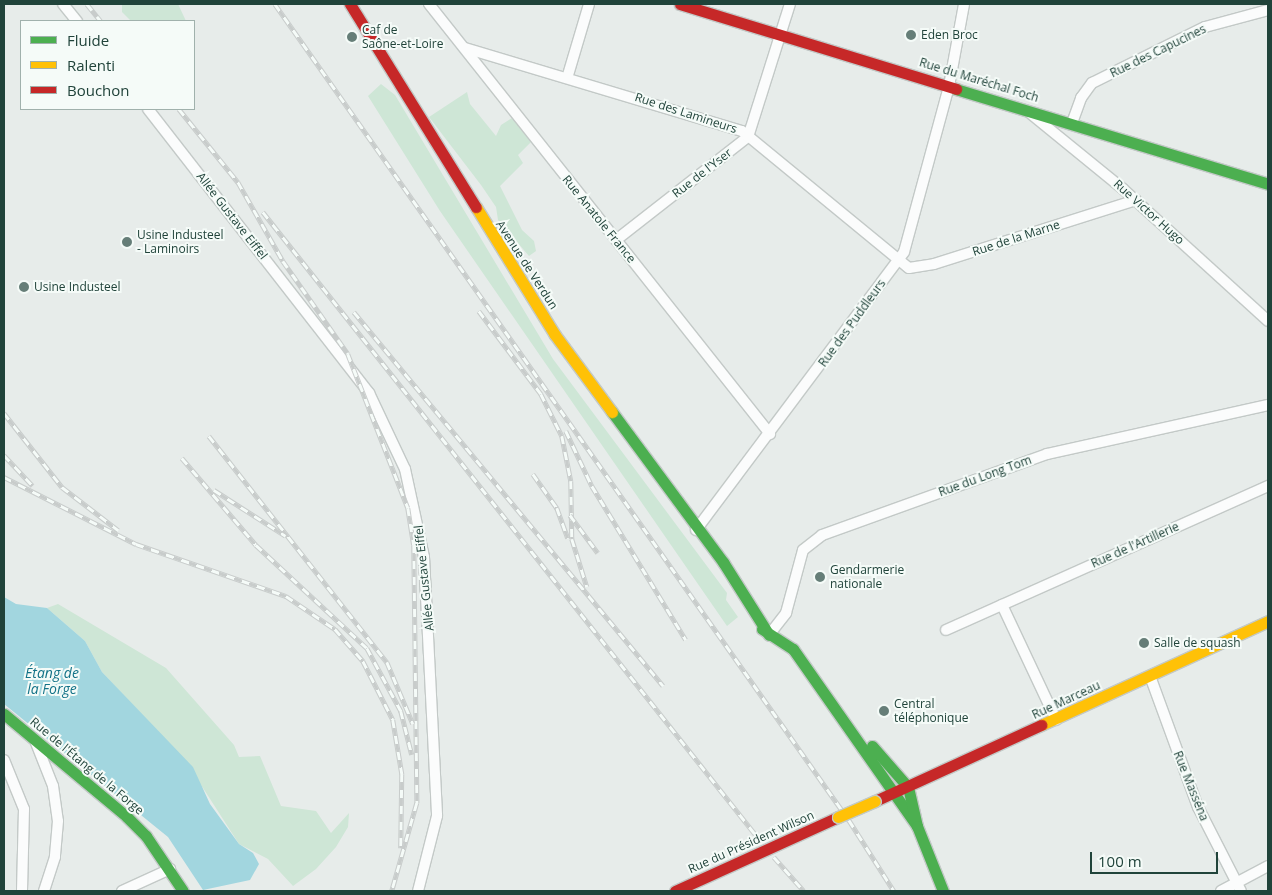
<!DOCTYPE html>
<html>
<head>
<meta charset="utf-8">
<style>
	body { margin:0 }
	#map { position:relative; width:1272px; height:895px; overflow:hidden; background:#e7ecea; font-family:"Open Sans",sans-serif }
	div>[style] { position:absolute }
	.green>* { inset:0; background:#cee6d6 }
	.water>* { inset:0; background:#a2d6df }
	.roads { filter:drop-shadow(1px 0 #c3c9c7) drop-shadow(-1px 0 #c3c9c7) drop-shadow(0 1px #c3c9c7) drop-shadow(0 -1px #c3c9c7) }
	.street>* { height:10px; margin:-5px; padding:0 5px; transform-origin:5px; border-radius:5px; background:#fbfcfc }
	.fast>* { height:11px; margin:-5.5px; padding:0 5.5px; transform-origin:5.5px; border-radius:5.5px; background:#4caf50 }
	.slow>* { height:11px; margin:-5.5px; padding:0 5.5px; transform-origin:5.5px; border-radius:5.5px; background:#ffc107 }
	.jam>* { height:11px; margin:-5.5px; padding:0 5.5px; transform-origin:5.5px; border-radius:5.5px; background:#c62828 }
	.rail>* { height:4.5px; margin-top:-2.25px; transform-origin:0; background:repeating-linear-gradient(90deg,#f5fbf8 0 8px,#c8cccb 0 16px); box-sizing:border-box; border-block:1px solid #c8cccb }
	.bridges { filter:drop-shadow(1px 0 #c2cac7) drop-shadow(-1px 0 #c2cac7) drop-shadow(0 1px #c2cac7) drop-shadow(0 -1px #c2cac7) }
	.slow-bridge>* { height:11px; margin:-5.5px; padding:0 5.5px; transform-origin:5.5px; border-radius:5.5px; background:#ffc107 }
	.dots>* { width:14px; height:14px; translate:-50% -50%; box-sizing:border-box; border:2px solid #f5fbf8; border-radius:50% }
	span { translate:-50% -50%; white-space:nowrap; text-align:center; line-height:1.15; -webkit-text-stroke:4px #f5fbf8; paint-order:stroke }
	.poi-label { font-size:12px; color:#20433a }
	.left { translate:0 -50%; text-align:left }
	.street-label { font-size:12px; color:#20433a }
	.water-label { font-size:14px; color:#127287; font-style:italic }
	.frame { position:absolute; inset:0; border:5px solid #20433a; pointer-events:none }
	.legend { position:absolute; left:20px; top:20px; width:175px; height:90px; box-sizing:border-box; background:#f5fbf8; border:1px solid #a0b1ac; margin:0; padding:6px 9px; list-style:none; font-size:15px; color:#20433a }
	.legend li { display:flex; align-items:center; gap:10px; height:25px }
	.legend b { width:25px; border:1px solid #a0b1ac }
	.scale { position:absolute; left:1090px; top:852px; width:128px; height:22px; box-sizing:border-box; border:2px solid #20433a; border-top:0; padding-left:6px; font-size:15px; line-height:18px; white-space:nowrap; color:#20433a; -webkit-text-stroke:4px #f5fbf8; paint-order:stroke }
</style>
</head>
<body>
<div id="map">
	<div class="green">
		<i style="clip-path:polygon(122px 4px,178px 4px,186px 21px,131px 21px,122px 12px)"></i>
		<i style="clip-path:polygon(381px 84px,395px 95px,553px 359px,727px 593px,726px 600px,738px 617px,727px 626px,440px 211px,368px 96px)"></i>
		<i style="clip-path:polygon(467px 92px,470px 104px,496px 136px,501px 125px,512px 118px,531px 142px,518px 155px,523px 163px,500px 186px,522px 230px,534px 241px,536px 251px,529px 256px,498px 220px,496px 207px,481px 185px,429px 117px)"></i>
		<i style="clip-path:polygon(58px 604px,166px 668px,234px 745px,239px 757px,260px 756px,281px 806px,316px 811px,331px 833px,349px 813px,348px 827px,336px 847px,316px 869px,293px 886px,268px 859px,239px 844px,203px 788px,164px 738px,102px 672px,85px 641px,47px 608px)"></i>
	</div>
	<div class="water">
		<i style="clip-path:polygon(4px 597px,16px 604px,47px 608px,85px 641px,102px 672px,193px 767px,210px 804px,239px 844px,253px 853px,259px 864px,250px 880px,203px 890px,168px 837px,4px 704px)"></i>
	</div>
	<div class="roads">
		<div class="street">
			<i style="left:63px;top:4px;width:22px;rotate:51deg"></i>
			<i style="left:429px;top:4px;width:549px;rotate:51.58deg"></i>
			<i style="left:465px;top:48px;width:289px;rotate:16.7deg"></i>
			<i style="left:742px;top:131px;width:216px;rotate:39.4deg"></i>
			<i style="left:909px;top:268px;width:25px;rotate:-9deg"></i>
			<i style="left:934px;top:264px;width:212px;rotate:-17.6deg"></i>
			<i style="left:568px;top:75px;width:74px;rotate:-73.5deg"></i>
			<i style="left:148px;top:109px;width:360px;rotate:52.1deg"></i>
			<i style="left:369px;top:393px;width:84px;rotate:64.7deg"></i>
			<i style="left:405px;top:469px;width:90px;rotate:77.8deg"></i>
			<i style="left:424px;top:557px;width:259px;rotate:87.1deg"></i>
			<i style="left:437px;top:816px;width:77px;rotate:104.2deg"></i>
			<i style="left:1031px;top:114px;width:119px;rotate:39.2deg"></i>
			<i style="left:1123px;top:189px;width:196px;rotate:42.3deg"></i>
			<i style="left:1072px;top:123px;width:27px;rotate:-70deg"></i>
			<i style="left:1081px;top:98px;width:19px;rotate:-54deg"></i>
			<i style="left:1092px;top:83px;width:126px;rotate:-26.4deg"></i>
			<i style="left:1205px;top:27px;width:65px;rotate:-15.1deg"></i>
			<i style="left:616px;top:240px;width:167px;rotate:-38deg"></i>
			<i style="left:748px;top:137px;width:139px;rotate:-72.5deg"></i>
			<i style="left:696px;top:530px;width:347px;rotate:-53.2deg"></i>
			<i style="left:904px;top:252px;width:172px;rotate:-74.8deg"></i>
			<i style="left:949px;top:86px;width:83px;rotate:-79.6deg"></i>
			<i style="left:1002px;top:605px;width:127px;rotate:64.8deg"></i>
			<i style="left:946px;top:630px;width:353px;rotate:-24.1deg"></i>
			<i style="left:769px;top:635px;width:28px;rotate:-52deg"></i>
			<i style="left:786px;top:613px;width:65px;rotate:-74.9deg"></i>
			<i style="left:803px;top:550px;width:24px;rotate:-38deg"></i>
			<i style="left:822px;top:535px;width:239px;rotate:-19.8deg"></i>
			<i style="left:1047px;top:454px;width:226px;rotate:-12.5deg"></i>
			<i style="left:1150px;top:676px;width:140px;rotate:69.9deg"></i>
			<i style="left:1198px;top:807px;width:94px;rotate:62.9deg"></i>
			<i style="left:36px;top:743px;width:46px;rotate:68.4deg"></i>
			<i style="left:53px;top:786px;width:35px;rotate:82deg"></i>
			<i style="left:58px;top:821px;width:36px;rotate:95deg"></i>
			<i style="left:55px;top:857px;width:36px;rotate:108deg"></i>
			<i style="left:4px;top:760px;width:53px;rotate:67.8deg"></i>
			<i style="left:24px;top:809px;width:82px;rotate:91.4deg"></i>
			<i style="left:122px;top:891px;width:53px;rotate:-24.6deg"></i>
			<i style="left:1221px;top:891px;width:53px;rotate:-28deg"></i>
		</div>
		<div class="fast">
			<i style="left:956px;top:89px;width:326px;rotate:16.9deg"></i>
			<i style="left:612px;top:412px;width:187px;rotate:53.5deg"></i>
			<i style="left:723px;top:562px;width:86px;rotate:57.8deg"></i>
			<i style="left:762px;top:629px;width:37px;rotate:33deg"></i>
			<i style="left:793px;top:649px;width:216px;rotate:55deg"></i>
			<i style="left:4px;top:714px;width:160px;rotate:39.9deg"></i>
			<i style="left:127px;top:817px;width:27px;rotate:45deg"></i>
			<i style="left:146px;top:836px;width:66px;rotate:56.1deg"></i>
			<i style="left:872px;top:746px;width:55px;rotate:48.7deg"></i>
			<i style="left:908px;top:787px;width:40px;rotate:77deg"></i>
			<i style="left:917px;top:826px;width:70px;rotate:68.2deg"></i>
		</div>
		<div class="slow">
			<i style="left:476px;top:207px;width:150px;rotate:58.3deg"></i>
			<i style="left:555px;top:335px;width:96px;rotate:53.5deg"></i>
			<i style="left:1041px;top:725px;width:250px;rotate:-24.6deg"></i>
		</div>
		<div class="jam">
			<i style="left:350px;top:4px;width:239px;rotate:58.2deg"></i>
			<i style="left:680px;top:4px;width:289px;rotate:17.1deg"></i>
			<i style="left:875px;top:801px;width:183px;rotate:-24.6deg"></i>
			<i style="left:675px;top:891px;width:179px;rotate:-24.4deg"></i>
		</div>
	</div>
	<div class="rail">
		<i style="left:87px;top:4px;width:22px;rotate:51deg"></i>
		<i style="left:275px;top:4px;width:998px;rotate:54.88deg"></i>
		<i style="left:849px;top:820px;width:84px;rotate:57.6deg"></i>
		<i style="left:179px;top:109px;width:94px;rotate:51.1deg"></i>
		<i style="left:238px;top:182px;width:91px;rotate:60.3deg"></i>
		<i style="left:283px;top:261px;width:113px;rotate:55deg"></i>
		<i style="left:348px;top:354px;width:165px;rotate:68.7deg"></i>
		<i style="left:408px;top:508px;width:37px;rotate:81deg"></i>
		<i style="left:414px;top:545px;width:258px;rotate:89.3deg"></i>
		<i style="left:417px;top:803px;width:91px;rotate:105.9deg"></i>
		<i style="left:263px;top:212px;width:799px;rotate:51.65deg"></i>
		<i style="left:479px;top:311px;width:104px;rotate:53.2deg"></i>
		<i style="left:541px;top:394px;width:47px;rotate:63.4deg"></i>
		<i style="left:562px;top:436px;width:46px;rotate:78.7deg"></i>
		<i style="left:571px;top:481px;width:58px;rotate:89deg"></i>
		<i style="left:572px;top:539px;width:50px;rotate:72.6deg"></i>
		<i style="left:354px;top:312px;width:485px;rotate:50.4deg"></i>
		<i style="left:4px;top:413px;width:94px;rotate:51.9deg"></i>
		<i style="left:62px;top:487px;width:71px;rotate:37.5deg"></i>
		<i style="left:566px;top:431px;width:61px;rotate:64.7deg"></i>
		<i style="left:592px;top:486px;width:180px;rotate:58.6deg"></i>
		<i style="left:209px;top:436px;width:288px;rotate:51.8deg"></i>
		<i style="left:387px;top:662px;width:67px;rotate:67.2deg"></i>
		<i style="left:4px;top:455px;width:42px;rotate:46.9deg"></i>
		<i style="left:182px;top:458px;width:114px;rotate:49.6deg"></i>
		<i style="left:256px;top:545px;width:151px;rotate:42.9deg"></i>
		<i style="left:367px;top:648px;width:72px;rotate:61.6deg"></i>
		<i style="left:401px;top:711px;width:45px;rotate:76deg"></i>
		<i style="left:533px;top:474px;width:42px;rotate:54.8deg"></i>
		<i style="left:557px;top:508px;width:32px;rotate:70deg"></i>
		<i style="left:4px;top:477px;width:148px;rotate:26.9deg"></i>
		<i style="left:136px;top:544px;width:159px;rotate:19.1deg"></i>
		<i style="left:286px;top:596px;width:59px;rotate:34deg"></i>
		<i style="left:335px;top:629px;width:43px;rotate:48.8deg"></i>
		<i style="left:363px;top:661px;width:66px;rotate:63deg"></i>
		<i style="left:393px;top:720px;width:55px;rotate:80.5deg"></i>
		<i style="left:402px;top:774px;width:74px;rotate:90.8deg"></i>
		<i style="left:214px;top:490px;width:85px;rotate:32.6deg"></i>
		<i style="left:570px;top:515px;width:47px;rotate:53.6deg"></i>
		<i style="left:774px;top:857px;width:45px;rotate:48.6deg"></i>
	</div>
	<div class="bridges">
		<div class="slow-bridge">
			<i style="left:838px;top:817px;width:40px;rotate:-23.4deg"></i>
		</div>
	</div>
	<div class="dots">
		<i style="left:911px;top:35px;background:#667e78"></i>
		<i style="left:352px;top:37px;background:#667e78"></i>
		<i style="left:127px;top:242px;background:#667e78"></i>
		<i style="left:24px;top:287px;background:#667e78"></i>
		<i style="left:820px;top:577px;background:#667e78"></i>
		<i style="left:1144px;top:643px;background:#667e78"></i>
		<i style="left:884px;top:711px;background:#667e78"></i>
	</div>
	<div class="poi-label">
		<span class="left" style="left:362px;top:37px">Caf de<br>Saône-et-Loire</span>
		<span class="left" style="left:921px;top:35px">Eden Broc</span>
		<span class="left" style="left:137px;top:242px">Usine Industeel<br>- Laminoirs</span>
		<span class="left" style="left:34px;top:287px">Usine Industeel</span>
		<span class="left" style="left:830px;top:577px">Gendarmerie<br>nationale</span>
		<span class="left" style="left:1154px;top:643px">Salle de squash</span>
		<span class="left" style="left:894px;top:711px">Central<br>téléphonique</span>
	</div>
	<div class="street-label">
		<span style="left:1158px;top:51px;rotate:-26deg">Rue des Capucines</span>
		<span style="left:979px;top:80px;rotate:17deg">Rue du Maréchal Foch</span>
		<span style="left:686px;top:113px;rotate:18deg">Rue des Lamineurs</span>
		<span style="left:702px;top:173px;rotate:-38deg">Rue de l'Yser</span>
		<span style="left:1149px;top:212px;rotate:42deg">Rue Victor Hugo</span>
		<span style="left:232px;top:216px;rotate:52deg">Allée Gustave Eiffel</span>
		<span style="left:599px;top:219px;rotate:51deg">Rue Anatole France</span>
		<span style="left:1016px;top:238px;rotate:-18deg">Rue de la Marne</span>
		<span style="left:527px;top:265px;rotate:57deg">Avenue de Verdun</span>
		<span style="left:852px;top:323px;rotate:-54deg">Rue des Puddleurs</span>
		<span style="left:985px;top:476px;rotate:-20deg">Rue du Long Tom</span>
		<span style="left:1135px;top:545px;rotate:-24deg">Rue de l'Artillerie</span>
		<span style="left:424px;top:578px;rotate:-96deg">Allée Gustave Eiffel</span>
		<span style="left:1066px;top:700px;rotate:-25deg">Rue Marceau</span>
		<span style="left:87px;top:766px;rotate:40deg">Rue de l'Étang de la Forge</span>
		<span style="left:1191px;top:786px;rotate:68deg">Rue Masséna</span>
		<span style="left:751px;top:842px;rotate:-24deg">Rue du Président Wilson</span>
	</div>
	<div class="water-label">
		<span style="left:52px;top:681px">Étang de<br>la Forge</span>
	</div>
	<div class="frame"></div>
	<ul class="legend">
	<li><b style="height:6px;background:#4caf50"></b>Fluide</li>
	<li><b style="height:6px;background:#ffc107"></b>Ralenti</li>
	<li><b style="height:6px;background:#c62828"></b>Bouchon</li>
	</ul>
	<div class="scale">100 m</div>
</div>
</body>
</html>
